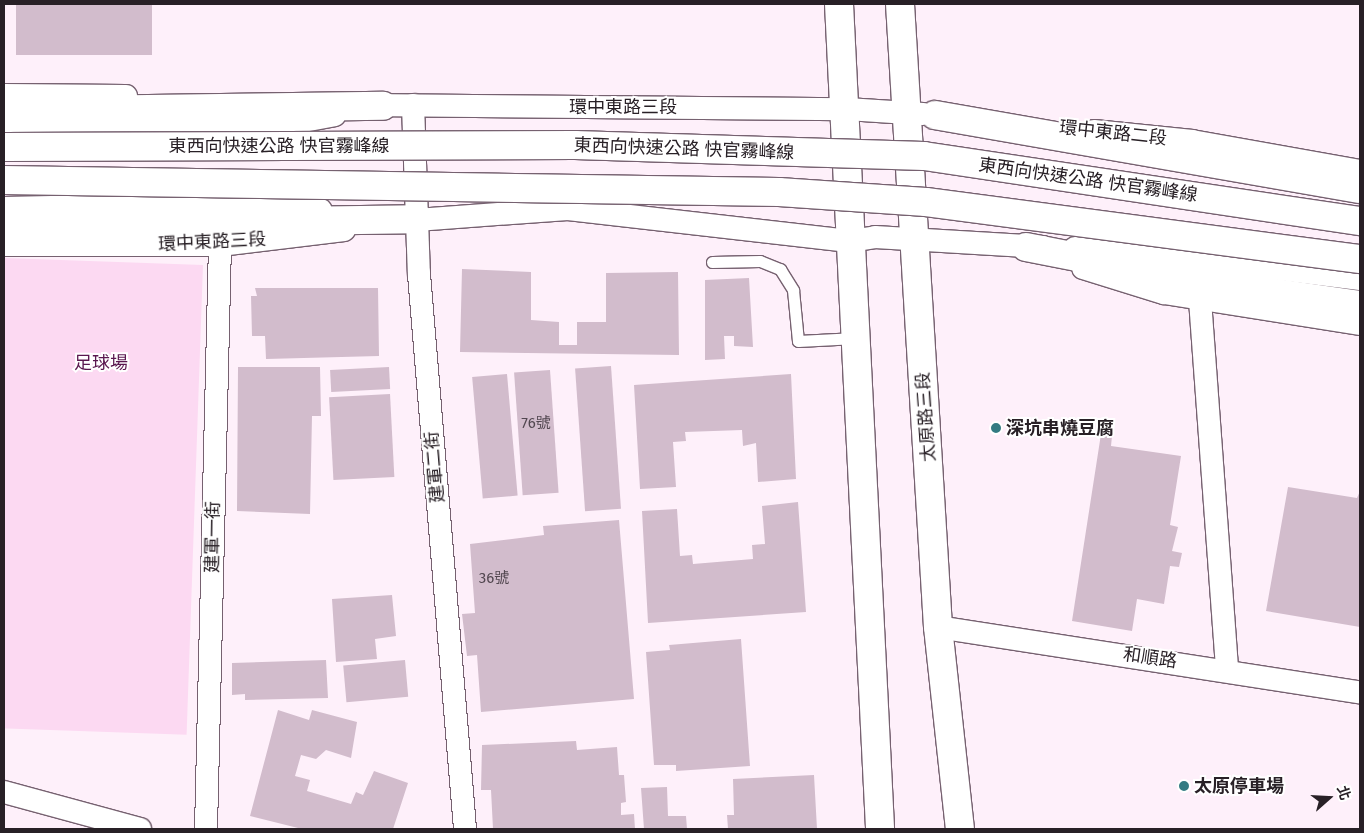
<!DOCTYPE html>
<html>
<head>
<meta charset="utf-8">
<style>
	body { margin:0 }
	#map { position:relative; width:1364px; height:833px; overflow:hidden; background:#fef0fa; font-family:"Fira Sans","Noto Sans TC",sans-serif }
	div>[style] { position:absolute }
	.green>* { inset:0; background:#fcd9f2; transform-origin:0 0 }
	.building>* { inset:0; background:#d2bccc; transform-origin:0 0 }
	.roads { filter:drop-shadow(1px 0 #766170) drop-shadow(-1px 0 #766170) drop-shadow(0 1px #766170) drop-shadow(0 -1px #766170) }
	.lane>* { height:11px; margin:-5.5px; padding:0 5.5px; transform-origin:5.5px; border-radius:5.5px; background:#fff }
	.street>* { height:22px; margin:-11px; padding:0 11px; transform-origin:11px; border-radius:11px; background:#fff }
	.secondary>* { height:28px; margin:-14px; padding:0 14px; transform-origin:14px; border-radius:14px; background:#fff }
	.highway>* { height:28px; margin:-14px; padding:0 14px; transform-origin:14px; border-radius:14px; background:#fff }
	.bridges { filter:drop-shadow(1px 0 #766170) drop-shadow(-1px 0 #766170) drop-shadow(0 1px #766170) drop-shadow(0 -1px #766170) }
	.highway-bridge>* { height:28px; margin:-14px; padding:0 14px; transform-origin:14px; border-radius:14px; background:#fff }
	.dots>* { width:14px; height:14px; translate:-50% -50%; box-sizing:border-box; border:2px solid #fff; border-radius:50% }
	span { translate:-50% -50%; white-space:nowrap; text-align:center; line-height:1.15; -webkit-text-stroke:4px #fff; paint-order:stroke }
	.number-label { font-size:15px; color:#524750 }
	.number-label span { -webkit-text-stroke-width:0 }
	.street-label { font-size:18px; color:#282026 }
	.park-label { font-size:18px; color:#5a174f }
	.poi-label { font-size:18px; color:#282026; font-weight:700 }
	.left { translate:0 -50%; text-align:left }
	.frame { position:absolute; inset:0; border:5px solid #282026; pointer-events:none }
	.north { position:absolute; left:1304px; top:773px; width:50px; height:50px; -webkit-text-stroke:4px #fff; paint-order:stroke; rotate:71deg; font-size:14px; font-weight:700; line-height:20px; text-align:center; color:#282026 }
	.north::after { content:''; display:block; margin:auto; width:18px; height:22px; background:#282026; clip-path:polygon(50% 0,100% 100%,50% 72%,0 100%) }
</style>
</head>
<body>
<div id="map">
	<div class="green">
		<i style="left:203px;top:265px;width:470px;height:199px;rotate:92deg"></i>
	</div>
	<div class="building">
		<i style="left:16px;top:4px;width:136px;height:51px"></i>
		<i style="clip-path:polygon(462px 269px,531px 272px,531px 320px,559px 322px,559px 345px,577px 345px,577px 322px,606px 322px,606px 273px,678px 272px,679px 355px,460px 352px)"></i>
		<i style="clip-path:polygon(749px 278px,753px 347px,734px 346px,734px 336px,724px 336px,725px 359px,705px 360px,705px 280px)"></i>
		<i style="clip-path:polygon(255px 288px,378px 288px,379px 356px,266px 359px,265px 336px,252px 336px,251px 296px,257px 296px)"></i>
		<i style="left:611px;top:366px;width:143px;height:36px;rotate:86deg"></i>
		<i style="clip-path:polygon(238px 367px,320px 367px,321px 416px,312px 416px,310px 514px,237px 511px)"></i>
		<i style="left:389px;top:367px;width:22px;height:59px;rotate:87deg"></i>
		<i style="left:550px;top:370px;width:123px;height:36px;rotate:86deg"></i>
		<i style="left:507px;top:374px;width:122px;height:35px;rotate:85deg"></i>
		<i style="clip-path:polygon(791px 374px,796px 479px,758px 482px,756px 443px,743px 446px,742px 430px,685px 432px,686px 441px,673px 442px,676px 487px,640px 489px,634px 385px)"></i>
		<i style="left:390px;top:394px;width:83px;height:61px;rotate:87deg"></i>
		<i style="clip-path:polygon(1101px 434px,1112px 436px,1111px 446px,1181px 456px,1170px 525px,1178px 527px,1172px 551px,1182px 553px,1179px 567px,1170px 566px,1164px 604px,1137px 599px,1132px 631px,1072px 621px)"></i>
		<i style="clip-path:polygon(1288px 487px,1357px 498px,1360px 491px,1360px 627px,1266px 611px)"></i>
		<i style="clip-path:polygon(798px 502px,806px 612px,648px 623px,642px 511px,677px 509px,680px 556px,692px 555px,693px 564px,753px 559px,752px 545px,765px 544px,762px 506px)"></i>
		<i style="clip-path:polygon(619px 520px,634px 699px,481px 712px,477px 655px,467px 656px,462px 614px,475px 613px,470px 544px,544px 535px,543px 526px)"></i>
		<i style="clip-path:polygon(392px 595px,396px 636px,375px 639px,377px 659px,336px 662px,332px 599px)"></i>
		<i style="clip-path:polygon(741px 639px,750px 766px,676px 771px,676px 765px,654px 765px,646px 652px,670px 650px,669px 645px)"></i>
		<i style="clip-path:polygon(326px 660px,328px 698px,245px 700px,245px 694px,232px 695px,232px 663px)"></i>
		<i style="left:405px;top:660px;width:37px;height:62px;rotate:85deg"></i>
		<i style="clip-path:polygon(278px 710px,309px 720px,312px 710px,357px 722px,351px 758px,326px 750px,316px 759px,301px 755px,295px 776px,310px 780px,307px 791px,351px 804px,356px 792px,363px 795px,374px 771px,408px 783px,393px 829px,302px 829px,250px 816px)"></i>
		<i style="clip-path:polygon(576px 741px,577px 750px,617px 747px,619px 775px,624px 775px,626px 802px,621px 803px,621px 815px,634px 814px,635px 829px,493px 829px,491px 790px,481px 790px,482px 745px)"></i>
		<i style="clip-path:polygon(814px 775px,817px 829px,728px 829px,727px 815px,734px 815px,733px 779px)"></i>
		<i style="clip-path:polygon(667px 787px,668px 816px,686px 816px,687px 829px,644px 829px,641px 788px)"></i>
	</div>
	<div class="roads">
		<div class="lane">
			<i style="left:712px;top:262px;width:48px;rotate:-1.2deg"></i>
			<i style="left:760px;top:261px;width:22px;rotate:22deg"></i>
			<i style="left:780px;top:269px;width:25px;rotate:58deg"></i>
			<i style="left:793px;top:290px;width:51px;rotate:84.4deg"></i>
			<i style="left:798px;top:341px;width:58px;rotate:-3deg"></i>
		</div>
		<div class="street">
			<i style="left:4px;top:95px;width:122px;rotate:0.5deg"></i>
			<i style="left:366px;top:105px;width:481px;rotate:0.5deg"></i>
			<i style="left:847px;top:109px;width:76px;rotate:3.8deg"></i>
			<i style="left:413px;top:105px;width:169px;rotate:88deg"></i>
			<i style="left:419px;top:274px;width:557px;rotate:85.26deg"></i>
			<i style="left:4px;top:130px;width:251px"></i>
			<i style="left:255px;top:130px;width:81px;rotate:-10.6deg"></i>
			<i style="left:1094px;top:131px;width:99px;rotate:5.8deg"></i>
			<i style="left:1192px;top:141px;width:171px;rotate:10.1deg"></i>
			<i style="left:4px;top:208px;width:239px;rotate:-1.2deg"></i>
			<i style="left:243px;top:203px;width:78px;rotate:5.1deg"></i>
			<i style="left:403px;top:221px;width:165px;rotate:-4.2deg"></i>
			<i style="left:568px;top:209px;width:285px;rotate:6.5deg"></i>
			<i style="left:851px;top:241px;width:24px;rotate:-9deg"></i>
			<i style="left:875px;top:237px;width:168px;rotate:3.4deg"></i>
			<i style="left:4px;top:245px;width:216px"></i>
			<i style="left:220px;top:245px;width:125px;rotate:-6.9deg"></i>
			<i style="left:1075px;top:248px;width:44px;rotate:1.3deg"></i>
			<i style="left:1119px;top:249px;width:243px;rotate:7.1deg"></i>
			<i style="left:1083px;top:268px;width:85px;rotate:17.2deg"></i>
			<i style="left:1164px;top:293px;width:198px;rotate:9deg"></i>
			<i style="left:1200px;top:300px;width:370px;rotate:85.8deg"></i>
			<i style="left:938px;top:627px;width:427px;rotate:8.8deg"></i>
			<i style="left:4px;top:792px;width:141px;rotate:15.2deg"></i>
			<i style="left:206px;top:829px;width:584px;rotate:-88.63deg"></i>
		</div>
		<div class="secondary">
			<i style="left:839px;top:4px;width:826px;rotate:87.15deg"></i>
			<i style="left:900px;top:4px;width:624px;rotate:86.51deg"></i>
			<i style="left:938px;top:627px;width:203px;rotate:83.8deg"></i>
		</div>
		<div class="highway">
			<i style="left:4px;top:111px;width:379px;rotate:-0.8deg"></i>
			<i style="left:935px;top:115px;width:431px;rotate:9.9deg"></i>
			<i style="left:4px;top:225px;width:415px;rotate:-0.8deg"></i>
			<i style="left:1026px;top:247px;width:192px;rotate:11.1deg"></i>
			<i style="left:1214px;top:284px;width:148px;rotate:8.2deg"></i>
		</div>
	</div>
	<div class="bridges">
		<div class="highway-bridge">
			<i style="left:4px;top:147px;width:571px;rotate:-0.2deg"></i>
			<i style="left:575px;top:145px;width:349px;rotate:1.8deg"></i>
			<i style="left:924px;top:156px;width:441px;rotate:8.5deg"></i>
			<i style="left:4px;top:180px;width:775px;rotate:0.89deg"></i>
			<i style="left:779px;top:192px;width:147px;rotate:3.9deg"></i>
			<i style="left:926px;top:202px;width:438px;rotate:7.5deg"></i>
		</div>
	</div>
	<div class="dots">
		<i style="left:996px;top:428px;background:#337b82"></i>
		<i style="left:1184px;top:786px;background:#337b82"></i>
	</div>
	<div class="number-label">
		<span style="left:536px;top:424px">76號</span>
		<span style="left:494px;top:579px">36號</span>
	</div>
	<div class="street-label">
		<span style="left:623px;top:107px">環中東路三段</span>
		<span style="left:1113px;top:133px;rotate:6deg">環中東路二段</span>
		<span style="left:279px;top:146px">東西向快速公路 快官霧峰線</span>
		<span style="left:684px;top:149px;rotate:2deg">東西向快速公路 快官霧峰線</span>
		<span style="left:1088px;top:180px;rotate:8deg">東西向快速公路 快官霧峰線</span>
		<span style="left:212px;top:242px;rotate:-3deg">環中東路三段</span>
		<span style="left:926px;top:417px;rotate:-94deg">太原路三段</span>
		<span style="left:435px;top:467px;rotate:-95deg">建軍二街</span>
		<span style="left:213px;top:537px;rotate:-89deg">建軍一街</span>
		<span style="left:1150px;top:658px;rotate:8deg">和順路</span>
	</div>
	<div class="park-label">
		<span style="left:101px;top:363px">足球場</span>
	</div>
	<div class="poi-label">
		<span class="left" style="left:1006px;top:428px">深坑串燒豆腐</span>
		<span class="left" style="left:1194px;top:786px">太原停車場</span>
	</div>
	<div class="frame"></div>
	<div class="north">北</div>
</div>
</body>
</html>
